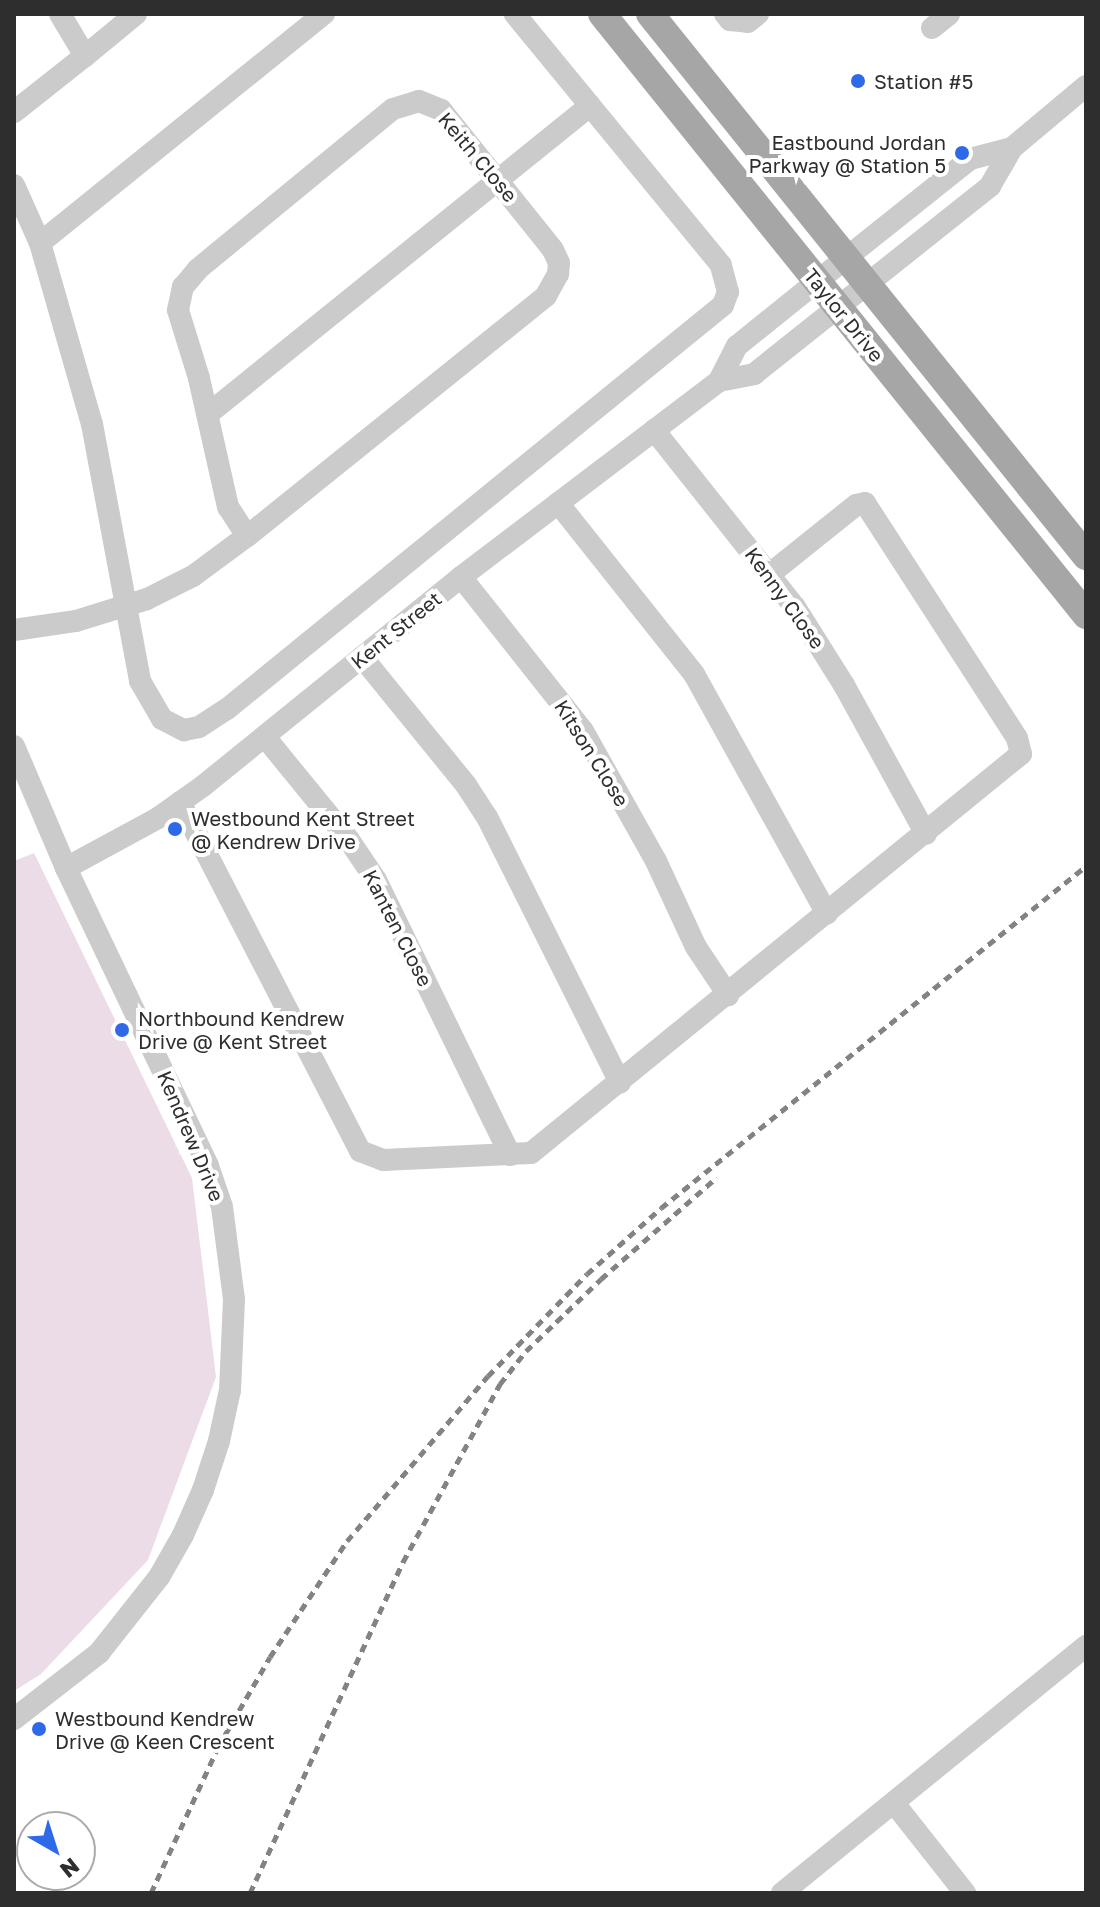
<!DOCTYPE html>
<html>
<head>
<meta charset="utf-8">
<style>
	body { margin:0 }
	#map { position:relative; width:1100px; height:1907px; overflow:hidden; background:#fff; font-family:"Golos Text",sans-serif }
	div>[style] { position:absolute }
	.green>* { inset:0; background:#ecdce8 }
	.minor>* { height:22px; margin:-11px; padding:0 11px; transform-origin:11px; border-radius:11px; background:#cbcbcb }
	.major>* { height:28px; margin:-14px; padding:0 14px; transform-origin:14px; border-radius:14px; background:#a6a6a6 }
	.rail>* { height:5px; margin-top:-2.5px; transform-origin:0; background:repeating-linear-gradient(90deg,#838383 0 8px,transparent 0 14px) }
	.dots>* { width:22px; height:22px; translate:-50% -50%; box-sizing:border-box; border:4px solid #fff; border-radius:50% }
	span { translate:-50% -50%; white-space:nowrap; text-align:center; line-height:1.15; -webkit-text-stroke:8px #fff; paint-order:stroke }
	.poi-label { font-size:20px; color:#2e2e2e }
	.left { translate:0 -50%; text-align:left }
	.right { translate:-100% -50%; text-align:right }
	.street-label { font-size:20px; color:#2e2e2e }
	.frame { position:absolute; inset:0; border:16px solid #2e2e2e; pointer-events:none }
	.north { position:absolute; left:16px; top:1811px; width:80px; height:80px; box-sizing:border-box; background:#fff; border:2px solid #ababab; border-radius:50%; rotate:141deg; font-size:22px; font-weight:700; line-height:32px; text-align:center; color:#2e2e2e }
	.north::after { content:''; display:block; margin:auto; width:28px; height:36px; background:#2e6ae7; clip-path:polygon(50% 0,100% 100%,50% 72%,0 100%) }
</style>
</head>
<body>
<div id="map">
	<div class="green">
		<i style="clip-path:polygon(34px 853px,192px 1178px,216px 1377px,148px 1560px,41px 1674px,14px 1691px,14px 861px)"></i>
	</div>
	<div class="minor">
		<i style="left:60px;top:14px;width:49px;rotate:59.2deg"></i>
		<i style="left:85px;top:56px;width:66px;rotate:-39.5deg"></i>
		<i style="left:725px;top:14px;width:8px;rotate:50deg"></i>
		<i style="left:730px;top:20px;width:18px;rotate:6deg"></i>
		<i style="left:748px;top:22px;width:13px;rotate:-39deg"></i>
		<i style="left:932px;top:28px;width:22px;rotate:-39deg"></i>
		<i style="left:419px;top:101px;width:24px;rotate:22deg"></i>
		<i style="left:441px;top:110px;width:179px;rotate:51.3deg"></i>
		<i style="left:553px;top:250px;width:14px;rotate:65deg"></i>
		<i style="left:559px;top:263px;width:11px;rotate:95deg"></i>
		<i style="left:558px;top:274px;width:25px;rotate:119deg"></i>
		<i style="left:546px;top:296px;width:383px;rotate:141.2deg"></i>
		<i style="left:247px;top:536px;width:35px;rotate:-123deg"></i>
		<i style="left:228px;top:507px;width:132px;rotate:-102.7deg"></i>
		<i style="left:199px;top:378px;width:71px;rotate:-107.2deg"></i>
		<i style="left:178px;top:310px;width:24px;rotate:-78deg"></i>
		<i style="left:183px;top:287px;width:23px;rotate:-50deg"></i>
		<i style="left:198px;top:269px;width:252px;rotate:-39.4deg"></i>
		<i style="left:393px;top:109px;width:27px;rotate:-17deg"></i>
		<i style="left:14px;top:112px;width:90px;rotate:-38.3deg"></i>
		<i style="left:14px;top:185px;width:64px;rotate:65.9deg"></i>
		<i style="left:40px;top:243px;width:188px;rotate:74deg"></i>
		<i style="left:92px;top:424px;width:261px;rotate:79.4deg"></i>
		<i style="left:140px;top:681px;width:44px;rotate:59.9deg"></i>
		<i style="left:162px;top:719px;width:25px;rotate:27deg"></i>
		<i style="left:184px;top:730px;width:15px;rotate:-11deg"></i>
		<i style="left:199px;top:727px;width:33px;rotate:-33deg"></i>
		<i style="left:227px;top:709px;width:640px;rotate:-39.16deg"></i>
		<i style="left:723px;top:305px;width:14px;rotate:-69deg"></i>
		<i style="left:728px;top:292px;width:28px;rotate:-105deg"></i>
		<i style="left:721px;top:265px;width:325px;rotate:-129.4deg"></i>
		<i style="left:40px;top:243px;width:365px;rotate:-38.9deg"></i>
		<i style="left:719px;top:381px;width:39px;rotate:-63deg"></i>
		<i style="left:737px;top:346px;width:140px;rotate:-38.9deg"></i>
		<i style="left:846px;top:258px;width:159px;rotate:-38.6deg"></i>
		<i style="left:970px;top:159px;width:43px;rotate:-14.7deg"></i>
		<i style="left:208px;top:414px;width:491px;rotate:-38.9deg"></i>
		<i style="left:654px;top:430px;width:226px;rotate:51.5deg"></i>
		<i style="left:795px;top:607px;width:92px;rotate:57.9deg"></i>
		<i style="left:844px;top:685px;width:170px;rotate:61.2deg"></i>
		<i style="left:558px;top:503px;width:218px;rotate:51.5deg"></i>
		<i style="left:694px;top:674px;width:274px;rotate:61deg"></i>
		<i style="left:461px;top:577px;width:196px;rotate:51.6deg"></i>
		<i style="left:583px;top:731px;width:149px;rotate:60.7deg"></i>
		<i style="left:656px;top:861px;width:95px;rotate:65.1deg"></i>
		<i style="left:696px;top:947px;width:58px;rotate:56.3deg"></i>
		<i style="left:14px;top:630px;width:63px;rotate:-8.3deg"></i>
		<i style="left:76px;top:621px;width:74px;rotate:-17.2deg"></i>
		<i style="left:147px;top:599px;width:51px;rotate:-26.6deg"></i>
		<i style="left:193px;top:576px;width:67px;rotate:-36.5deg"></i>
		<i style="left:362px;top:657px;width:165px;rotate:50.9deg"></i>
		<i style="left:466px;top:785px;width:38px;rotate:57deg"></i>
		<i style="left:487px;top:817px;width:297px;rotate:63.4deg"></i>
		<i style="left:265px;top:737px;width:133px;rotate:50.8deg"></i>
		<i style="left:349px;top:840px;width:48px;rotate:56deg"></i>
		<i style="left:376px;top:880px;width:306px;rotate:64deg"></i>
		<i style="left:14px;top:746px;width:133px;rotate:66.9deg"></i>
		<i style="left:66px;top:868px;width:330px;rotate:64.5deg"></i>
		<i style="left:208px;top:1166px;width:43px;rotate:71.1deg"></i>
		<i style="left:222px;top:1207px;width:93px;rotate:82.6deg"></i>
		<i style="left:234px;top:1299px;width:91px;rotate:92.5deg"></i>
		<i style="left:230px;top:1390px;width:52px;rotate:102.2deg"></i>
		<i style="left:219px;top:1441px;width:52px;rotate:108.1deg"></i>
		<i style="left:203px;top:1490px;width:49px;rotate:114deg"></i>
		<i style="left:183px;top:1535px;width:48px;rotate:119.7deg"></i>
		<i style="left:159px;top:1577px;width:97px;rotate:128.3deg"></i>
		<i style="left:99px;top:1653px;width:108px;rotate:142.2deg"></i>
		<i style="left:180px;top:802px;width:393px;rotate:62.7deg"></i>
		<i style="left:360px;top:1151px;width:25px;rotate:21deg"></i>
		<i style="left:383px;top:1160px;width:148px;rotate:-2.7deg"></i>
		<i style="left:531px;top:1153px;width:632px;rotate:-39.16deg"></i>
		<i style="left:1021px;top:754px;width:16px;rotate:-104deg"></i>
		<i style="left:1017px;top:738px;width:280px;rotate:-122.9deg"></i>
		<i style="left:865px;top:503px;width:9px;rotate:167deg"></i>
		<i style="left:856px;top:505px;width:109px;rotate:141.3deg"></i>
		<i style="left:66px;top:868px;width:105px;rotate:-28.5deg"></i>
		<i style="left:158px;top:818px;width:55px;rotate:-35.4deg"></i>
		<i style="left:203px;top:786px;width:332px;rotate:-39deg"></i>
		<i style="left:461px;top:577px;width:324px;rotate:-37.2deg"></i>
		<i style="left:719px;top:381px;width:36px;rotate:-11deg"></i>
		<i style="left:754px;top:374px;width:302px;rotate:-38.5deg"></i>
		<i style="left:990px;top:186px;width:44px;rotate:-59.9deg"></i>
		<i style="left:1012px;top:148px;width:97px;rotate:-40deg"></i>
		<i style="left:894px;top:1803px;width:115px;rotate:51.7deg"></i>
		<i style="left:782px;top:1893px;width:392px;rotate:-39.1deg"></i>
	</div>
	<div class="major">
		<i style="left:602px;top:14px;width:772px;rotate:51.15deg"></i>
		<i style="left:650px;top:14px;width:696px;rotate:51.19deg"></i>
	</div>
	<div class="rail">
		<i style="left:151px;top:1893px;width:161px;rotate:-65.3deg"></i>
		<i style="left:218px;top:1747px;width:104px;rotate:-60deg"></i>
		<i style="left:270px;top:1657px;width:139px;rotate:-56.4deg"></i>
		<i style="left:347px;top:1541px;width:217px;rotate:-49.5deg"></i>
		<i style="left:488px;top:1376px;width:142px;rotate:-45.9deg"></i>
		<i style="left:587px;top:1274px;width:99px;rotate:-41.7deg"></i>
		<i style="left:661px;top:1208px;width:546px;rotate:-38.82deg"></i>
		<i style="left:250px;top:1893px;width:365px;rotate:-65.2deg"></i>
		<i style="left:403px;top:1562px;width:203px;rotate:-61.4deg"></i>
		<i style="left:500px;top:1384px;width:42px;rotate:-51.8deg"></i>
		<i style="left:526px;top:1351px;width:104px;rotate:-43.8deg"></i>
		<i style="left:601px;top:1279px;width:154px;rotate:-41.3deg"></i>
	</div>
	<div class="dots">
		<i style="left:858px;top:81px;background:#2e6ae7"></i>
		<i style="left:962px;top:153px;background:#2e6ae7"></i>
		<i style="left:175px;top:829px;background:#2e6ae7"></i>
		<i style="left:122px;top:1030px;background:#2e6ae7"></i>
		<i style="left:39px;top:1729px;background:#2e6ae7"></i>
	</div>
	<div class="poi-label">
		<span class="left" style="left:874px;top:81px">Station #5</span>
		<span class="right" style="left:946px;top:154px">Eastbound Jordan<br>Parkway @ Station 5</span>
		<span class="left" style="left:191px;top:830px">Westbound Kent Street<br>@ Kendrew Drive</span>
		<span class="left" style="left:138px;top:1030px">Northbound Kendrew<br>Drive @ Kent Street</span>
		<span class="left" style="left:55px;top:1730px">Westbound Kendrew<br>Drive @ Keen Crescent</span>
	</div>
	<div class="street-label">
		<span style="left:478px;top:157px;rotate:50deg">Keith Close</span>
		<span style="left:844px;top:315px;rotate:51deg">Taylor Drive</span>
		<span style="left:785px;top:598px;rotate:54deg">Kenny Close</span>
		<span style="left:396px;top:630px;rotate:-39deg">Kent Street</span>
		<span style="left:592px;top:753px;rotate:58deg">Kitson Close</span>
		<span style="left:398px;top:928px;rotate:63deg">Kanten Close</span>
		<span style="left:191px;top:1136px;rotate:67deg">Kendrew Drive</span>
	</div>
	<div class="frame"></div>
	<div class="north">N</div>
</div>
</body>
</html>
